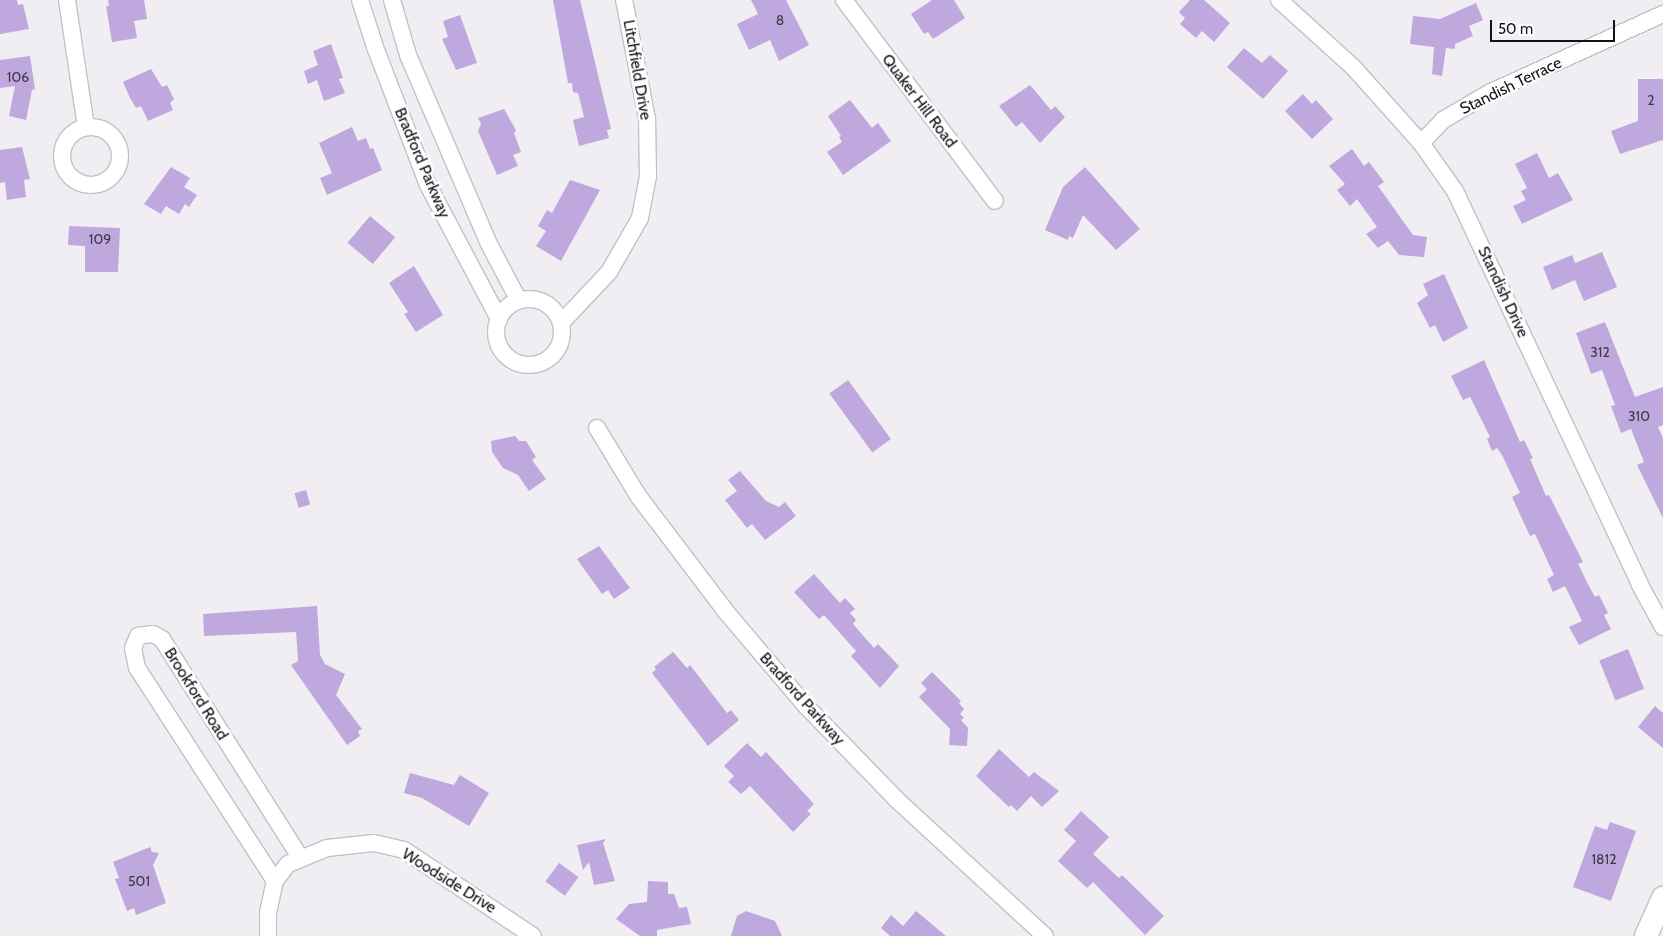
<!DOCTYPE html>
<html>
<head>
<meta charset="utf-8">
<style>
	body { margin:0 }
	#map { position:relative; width:1663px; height:936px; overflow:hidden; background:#f0eef2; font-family:Cabin,sans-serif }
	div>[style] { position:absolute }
	.building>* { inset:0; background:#bfa8dd; transform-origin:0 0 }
	.roads { filter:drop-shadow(1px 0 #c3c1c5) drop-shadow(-1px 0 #c3c1c5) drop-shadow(0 1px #c3c1c5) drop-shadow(0 -1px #c3c1c5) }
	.street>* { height:16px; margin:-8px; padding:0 8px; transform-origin:8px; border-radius:8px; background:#fff }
	.street>.ring { margin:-8px; padding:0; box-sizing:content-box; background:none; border:16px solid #fff; border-radius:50% }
	.secondary>* { height:22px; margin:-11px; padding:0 11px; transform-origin:11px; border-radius:11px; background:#fff }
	span { translate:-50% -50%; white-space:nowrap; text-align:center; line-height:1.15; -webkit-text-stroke:5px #fdfcff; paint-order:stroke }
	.number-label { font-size:14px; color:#3e3846 }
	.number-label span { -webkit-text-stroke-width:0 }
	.street-label { font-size:16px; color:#131314 }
	.scale { position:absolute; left:1490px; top:20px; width:125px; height:22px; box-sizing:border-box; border:2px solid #131314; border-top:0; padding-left:6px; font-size:15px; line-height:18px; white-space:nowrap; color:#131314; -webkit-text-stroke:4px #fdfcff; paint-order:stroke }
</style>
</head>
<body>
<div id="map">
	<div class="building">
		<i style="clip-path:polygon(0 0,17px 0,18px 5px,23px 4px,29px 29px,0 34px)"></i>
		<i style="clip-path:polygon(108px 0,144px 0,147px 19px,134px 21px,137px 38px,112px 42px,106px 6px,109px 6px)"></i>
		<i style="clip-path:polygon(553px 0,580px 0,611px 129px,607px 130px,609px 138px,579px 146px,573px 120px,584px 117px,578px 93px,573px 92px,572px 83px,568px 83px)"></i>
		<i style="clip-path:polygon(751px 0,786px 0,809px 45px,779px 61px,770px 40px,749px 50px,737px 24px,758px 14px)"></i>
		<i style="clip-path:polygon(932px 0,954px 0,965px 18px,933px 39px,928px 32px,924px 34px,911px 14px)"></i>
		<i style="clip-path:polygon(1190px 0,1204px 0,1230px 23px,1214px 42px,1202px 31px,1196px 38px,1180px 24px,1185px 18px,1179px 12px)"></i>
		<i style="clip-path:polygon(1476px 3px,1483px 20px,1469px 26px,1473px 36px,1455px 44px,1455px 49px,1446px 48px,1442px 76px,1432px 74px,1434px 47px,1410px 44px,1413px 16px,1440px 19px)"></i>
		<i style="clip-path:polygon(460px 15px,477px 63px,456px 70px,442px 39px,448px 37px,443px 21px)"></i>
		<i style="clip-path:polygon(331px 44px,343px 78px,339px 79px,345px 93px,324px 101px,317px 80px,308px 84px,304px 71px,318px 65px,313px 51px)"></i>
		<i style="clip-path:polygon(1244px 48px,1262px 63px,1270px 55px,1288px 71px,1263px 99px,1227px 67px)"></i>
		<i style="clip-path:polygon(30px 56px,35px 89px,32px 90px,26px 120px,9px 116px,15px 86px,0 88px,0 60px)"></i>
		<i style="clip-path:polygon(151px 69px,162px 87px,167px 85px,174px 99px,170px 103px,173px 110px,148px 121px,141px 106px,136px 108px,130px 98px,123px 82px)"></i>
		<i style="clip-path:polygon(1638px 79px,1663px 79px,1663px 140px,1620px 154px,1611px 131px,1638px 121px)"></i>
		<i style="clip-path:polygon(1030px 85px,1051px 110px,1055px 106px,1065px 117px,1040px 143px,1022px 122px,1016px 127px,999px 106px)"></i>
		<i style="clip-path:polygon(1303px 94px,1312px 104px,1316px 100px,1333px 119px,1312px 139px,1285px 111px)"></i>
		<i style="clip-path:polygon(850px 100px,872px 128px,878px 123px,891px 141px,843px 175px,827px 152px,842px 142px,839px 137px,841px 136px,828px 116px)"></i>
		<i style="clip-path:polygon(504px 109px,516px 130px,514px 133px,521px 152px,513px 155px,518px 166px,497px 175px,478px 131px,481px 124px,478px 118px)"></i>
		<i style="clip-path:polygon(352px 127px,358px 141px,366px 138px,370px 149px,373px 148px,382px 170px,327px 195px,320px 178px,332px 173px,319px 143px)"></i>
		<i style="clip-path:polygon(22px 147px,30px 179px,24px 180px,26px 197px,7px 200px,5px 182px,0 183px,0 150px)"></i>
		<i style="clip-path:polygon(1352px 149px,1364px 166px,1369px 162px,1384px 182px,1378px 186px,1413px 235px,1427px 237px,1424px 257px,1399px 255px,1388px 241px,1378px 248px,1366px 234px,1377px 227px,1357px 199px,1350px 206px,1337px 190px,1345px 184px,1329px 166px)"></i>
		<i style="clip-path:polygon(1537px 153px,1549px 178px,1558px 173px,1573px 200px,1522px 224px,1513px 206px,1526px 200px,1521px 191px,1527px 188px,1515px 164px)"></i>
		<i style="clip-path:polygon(171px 167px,190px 178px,184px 187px,197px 195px,189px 207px,185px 204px,179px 214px,166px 206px,161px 214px,144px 204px)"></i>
		<i style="clip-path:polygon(1085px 167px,1140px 229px,1116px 250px,1083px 215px,1073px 238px,1069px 236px,1068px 240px,1045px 230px,1063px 187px)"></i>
		<i style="clip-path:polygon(570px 180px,600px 190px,561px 261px,536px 246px,546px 231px,538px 226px,547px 210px,552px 213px)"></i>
		<i style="left:370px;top:216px;width:33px;height:35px;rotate:40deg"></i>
		<i style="clip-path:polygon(69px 226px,120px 228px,118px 272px,85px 272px,85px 246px,68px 245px)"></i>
		<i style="clip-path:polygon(1602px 252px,1617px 287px,1584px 301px,1575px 280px,1552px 290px,1543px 267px,1572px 255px,1575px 263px)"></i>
		<i style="clip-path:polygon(414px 266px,443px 315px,416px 332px,404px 314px,408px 312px,389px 283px)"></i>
		<i style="clip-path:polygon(1444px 274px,1468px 328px,1443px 342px,1435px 325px,1430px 328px,1417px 303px,1428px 295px,1423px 284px)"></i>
		<i style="clip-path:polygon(1605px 322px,1635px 397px,1663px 387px,1663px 425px,1658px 427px,1663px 438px,1663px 518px,1637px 465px,1644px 462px,1631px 429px,1621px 433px,1611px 406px,1615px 405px,1602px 370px,1591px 374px,1576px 333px)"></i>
		<i style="clip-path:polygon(1484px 360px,1520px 442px,1524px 440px,1533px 458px,1530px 459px,1546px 496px,1549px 495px,1583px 562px,1578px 564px,1590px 588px,1595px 597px,1599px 595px,1608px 613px,1604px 615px,1611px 629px,1579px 645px,1569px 627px,1582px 621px,1565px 586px,1553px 592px,1547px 579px,1554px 575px,1535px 534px,1530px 536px,1512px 497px,1520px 493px,1502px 455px,1497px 448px,1492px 451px,1487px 439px,1490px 437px,1470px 397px,1463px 400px,1451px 376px)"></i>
		<i style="left:848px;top:380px;width:73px;height:23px;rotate:54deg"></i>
		<i style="clip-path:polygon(515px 436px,519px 441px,526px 441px,536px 457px,532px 460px,546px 479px,529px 491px,518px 475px,503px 468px,492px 452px,491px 441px)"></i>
		<i style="clip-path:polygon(740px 471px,766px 501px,779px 507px,785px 502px,796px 516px,765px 540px,752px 524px,747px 528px,725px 500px,737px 491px,728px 480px)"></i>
		<i style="left:306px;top:490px;width:15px;height:12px;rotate:74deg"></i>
		<i style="clip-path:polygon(599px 546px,630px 588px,614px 599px,608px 590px,602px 594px,577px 559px)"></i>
		<i style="clip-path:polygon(814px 574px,840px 603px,845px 598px,855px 609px,850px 613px,856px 620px,853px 624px,874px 648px,878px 644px,899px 666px,880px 688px,851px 656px,856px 651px,824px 615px,819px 619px,794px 592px)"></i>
		<i style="clip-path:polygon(317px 606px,320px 655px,325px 664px,345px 674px,336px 695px,362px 729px,358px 731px,360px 736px,347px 745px,291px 665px,298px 661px,296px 632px,204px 636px,203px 614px)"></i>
		<i style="left:1628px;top:649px;width:43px;height:31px;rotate:68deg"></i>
		<i style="clip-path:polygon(673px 652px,687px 668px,690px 665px,727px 713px,731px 710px,739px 720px,708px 746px,652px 673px,656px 669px,654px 667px)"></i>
		<i style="clip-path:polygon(932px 672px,961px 701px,959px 703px,964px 709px,960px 714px,964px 718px,961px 720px,968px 728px,967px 746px,949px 745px,950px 729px,919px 697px,927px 689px,921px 683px)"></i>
		<i style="clip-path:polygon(1655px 706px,1663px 713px,1663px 748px,1638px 727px)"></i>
		<i style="clip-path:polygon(747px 743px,761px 757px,766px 752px,814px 804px,807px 811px,811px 814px,793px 832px,750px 786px,741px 794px,728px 782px,734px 776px,724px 766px)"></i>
		<i style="clip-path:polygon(999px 749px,1029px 777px,1034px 772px,1059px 791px,1042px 807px,1031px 796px,1017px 811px,1011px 805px,1009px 807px,976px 776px)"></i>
		<i style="clip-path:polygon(410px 773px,454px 785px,460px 775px,489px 793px,469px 826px,422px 798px,404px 793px)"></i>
		<i style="clip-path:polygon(1081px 811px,1109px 837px,1093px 854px,1119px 878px,1122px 875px,1164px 916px,1145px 935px,1093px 882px,1087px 888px,1058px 861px,1076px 841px,1064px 830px)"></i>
		<i style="clip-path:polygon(1610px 822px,1636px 831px,1611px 901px,1573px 887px,1595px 826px,1607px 830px)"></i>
		<i style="clip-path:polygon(606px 839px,603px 843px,615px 881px,594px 885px,589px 862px,583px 870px,577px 845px)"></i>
		<i style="clip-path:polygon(150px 847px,152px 852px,159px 853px,153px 865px,166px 903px,136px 915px,134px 908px,127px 911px,115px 879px,119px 878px,113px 862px)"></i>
		<i style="left:559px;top:863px;width:24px;height:23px;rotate:36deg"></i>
		<i style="clip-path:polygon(648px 881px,668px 882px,668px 894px,674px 894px,679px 908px,687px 907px,691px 924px,657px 930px,657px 936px,640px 936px,616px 919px,629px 904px,647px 902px)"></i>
		<i style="clip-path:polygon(746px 911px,775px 921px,782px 936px,731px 936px,737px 916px)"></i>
		<i style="clip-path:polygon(916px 911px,946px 936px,890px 936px,881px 928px,891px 915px,903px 926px)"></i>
	</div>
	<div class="roads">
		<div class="street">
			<i style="left:67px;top:0;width:128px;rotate:81.5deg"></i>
			<i style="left:360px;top:0;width:49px;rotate:72.3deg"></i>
			<i style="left:375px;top:47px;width:148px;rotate:69deg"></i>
			<i style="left:428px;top:185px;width:152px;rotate:62.1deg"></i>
			<i style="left:392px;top:0;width:57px;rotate:73.8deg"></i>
			<i style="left:408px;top:55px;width:206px;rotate:66.8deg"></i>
			<i style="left:489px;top:244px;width:64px;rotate:62.2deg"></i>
			<i style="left:844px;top:0;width:251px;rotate:53.1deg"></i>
			<i style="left:1279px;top:0;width:100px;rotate:42.2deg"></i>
			<i style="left:1353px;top:67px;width:102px;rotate:48.2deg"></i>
			<i style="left:1421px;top:143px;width:59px;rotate:54.7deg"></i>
			<i style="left:1455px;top:191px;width:435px;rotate:64.8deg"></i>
			<i style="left:1640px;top:585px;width:48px;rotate:61.3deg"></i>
			<i class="ring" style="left:62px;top:127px;width:42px;height:42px"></i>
			<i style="left:1421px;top:143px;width:32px;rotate:-46deg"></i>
			<i style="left:1443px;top:120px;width:56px;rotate:-30.3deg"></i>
			<i style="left:1491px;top:92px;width:189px;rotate:-24.4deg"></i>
			<i class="ring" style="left:496px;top:299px;width:50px;height:50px"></i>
			<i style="left:561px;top:323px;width:70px;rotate:-46.7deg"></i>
			<i style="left:609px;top:272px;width:62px;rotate:-60.1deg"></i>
			<i style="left:640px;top:218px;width:43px;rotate:-79.2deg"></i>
			<i style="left:648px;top:176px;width:57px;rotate:-91deg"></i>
			<i style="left:647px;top:119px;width:121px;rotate:-100.9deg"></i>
			<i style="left:597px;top:428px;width:81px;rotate:58.7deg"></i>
			<i style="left:639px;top:497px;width:146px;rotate:52.8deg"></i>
			<i style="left:727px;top:613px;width:122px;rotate:49.7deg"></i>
			<i style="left:806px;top:706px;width:129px;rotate:45.9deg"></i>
			<i style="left:896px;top:799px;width:202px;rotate:42.6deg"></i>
			<i style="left:275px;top:881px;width:254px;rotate:-122.9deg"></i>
			<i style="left:137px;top:668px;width:20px;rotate:-101deg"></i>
			<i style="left:133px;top:648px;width:13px;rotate:-67deg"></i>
			<i style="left:138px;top:636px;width:15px;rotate:-8deg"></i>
			<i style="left:153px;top:634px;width:10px;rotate:29deg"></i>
			<i style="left:162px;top:639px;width:258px;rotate:57.7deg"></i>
			<i style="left:268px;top:936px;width:23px;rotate:-90deg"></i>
			<i style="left:268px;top:913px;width:33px;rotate:-78deg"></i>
			<i style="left:275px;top:881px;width:21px;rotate:-53deg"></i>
			<i style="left:288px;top:864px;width:42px;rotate:-22.3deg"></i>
			<i style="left:327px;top:848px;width:47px;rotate:-6.1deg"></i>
			<i style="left:374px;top:843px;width:31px;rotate:13deg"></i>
			<i style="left:404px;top:850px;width:155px;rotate:33.7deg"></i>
		</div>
		<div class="secondary">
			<i style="left:1646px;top:936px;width:42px;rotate:-65.9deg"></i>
		</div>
	</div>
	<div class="number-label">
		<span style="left:780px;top:20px">8</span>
		<span style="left:18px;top:77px">106</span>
		<span style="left:1651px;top:100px">2</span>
		<span style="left:100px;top:239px">109</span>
		<span style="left:1600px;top:352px">312</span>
		<span style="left:1639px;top:416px">310</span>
		<span style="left:1604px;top:859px">1812</span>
		<span style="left:139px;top:881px">501</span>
	</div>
	<div class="street-label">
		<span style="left:637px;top:70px;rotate:80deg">Litchfield Drive</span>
		<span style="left:1511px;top:86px;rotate:-26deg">Standish Terrace</span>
		<span style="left:919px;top:101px;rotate:53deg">Quaker Hill Road</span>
		<span style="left:422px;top:163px;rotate:67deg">Bradford Parkway</span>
		<span style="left:1503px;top:292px;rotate:65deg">Standish Drive</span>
		<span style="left:196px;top:694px;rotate:58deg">Brookford Road</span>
		<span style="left:802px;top:699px;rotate:48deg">Bradford Parkway</span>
		<span style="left:449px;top:881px;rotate:32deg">Woodside Drive</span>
	</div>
	<div class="scale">50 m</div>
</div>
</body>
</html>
